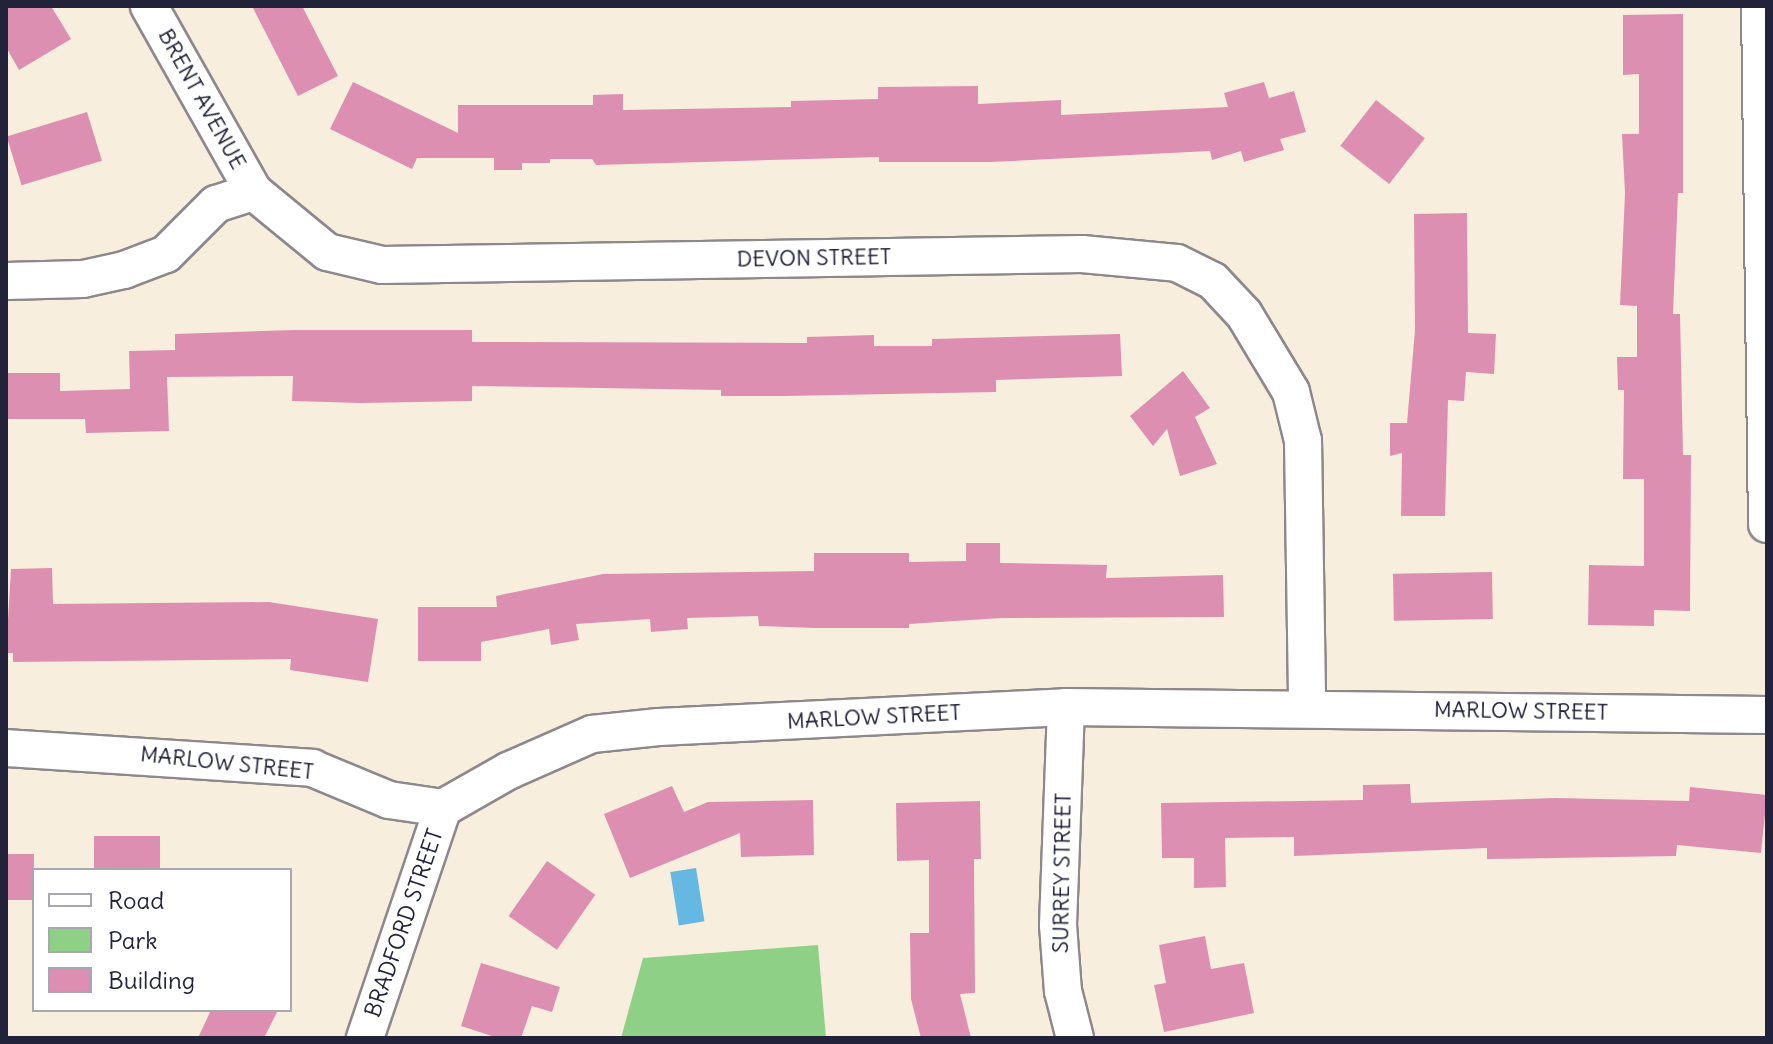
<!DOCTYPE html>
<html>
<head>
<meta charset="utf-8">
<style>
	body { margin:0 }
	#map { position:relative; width:1773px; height:1044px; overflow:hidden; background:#f8eede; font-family:Delius,sans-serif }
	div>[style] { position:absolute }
	.green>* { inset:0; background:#8fd087 }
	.water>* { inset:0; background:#65b8e1; transform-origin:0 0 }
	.building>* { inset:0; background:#dd8fb2; transform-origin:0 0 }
	.roads { filter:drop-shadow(2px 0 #8d888c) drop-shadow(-2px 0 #8d888c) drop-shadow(0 2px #8d888c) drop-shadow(0 -2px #8d888c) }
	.minor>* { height:36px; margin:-18px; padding:0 18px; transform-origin:18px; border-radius:18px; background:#fff }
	span { translate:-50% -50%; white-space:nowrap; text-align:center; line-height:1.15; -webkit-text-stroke:6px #fff; paint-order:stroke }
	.street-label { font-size:22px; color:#22223b }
	.frame { position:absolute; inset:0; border:8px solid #22223b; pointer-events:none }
	.legend { position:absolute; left:32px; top:868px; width:260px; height:144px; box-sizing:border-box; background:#fff; border:2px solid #a7a7b1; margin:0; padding:10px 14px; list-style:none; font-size:24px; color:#22223b }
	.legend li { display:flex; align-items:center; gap:16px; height:40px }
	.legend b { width:40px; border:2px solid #a7a7b1 }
</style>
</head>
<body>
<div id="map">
	<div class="green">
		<i style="clip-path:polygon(818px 945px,826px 1038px,621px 1038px,643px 958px)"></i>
	</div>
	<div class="water">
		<i style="left:696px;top:868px;width:54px;height:26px;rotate:81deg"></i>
	</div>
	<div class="building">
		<i style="clip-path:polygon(6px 6px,51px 6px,71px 39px,19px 70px,6px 47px)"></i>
		<i style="clip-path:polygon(252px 6px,302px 6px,338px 76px,298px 96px)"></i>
		<i style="clip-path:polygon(1683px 14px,1683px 193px,1678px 193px,1673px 314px,1680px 314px,1683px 455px,1691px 455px,1690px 611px,1654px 610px,1654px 626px,1588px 625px,1589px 565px,1644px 566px,1644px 479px,1623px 479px,1624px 390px,1618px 390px,1617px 357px,1637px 357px,1637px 306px,1620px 305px,1625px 193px,1622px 134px,1639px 134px,1639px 74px,1623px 75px,1623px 15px)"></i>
		<i style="clip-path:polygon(353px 82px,458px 133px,458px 105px,593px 105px,593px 95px,623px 94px,623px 110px,791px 107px,791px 101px,878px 99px,878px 87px,978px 86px,978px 104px,1061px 100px,1061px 115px,1228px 107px,1224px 93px,1264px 82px,1269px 98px,1294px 91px,1306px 132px,1280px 139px,1284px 150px,1244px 162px,1241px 151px,1212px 160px,1210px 151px,991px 162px,879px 162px,879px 157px,596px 165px,592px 159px,550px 159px,550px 163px,522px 163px,522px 170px,494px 170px,494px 158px,417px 158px,412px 169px,330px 129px)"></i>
		<i style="left:1376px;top:100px;width:62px;height:58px;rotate:38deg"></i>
		<i style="left:87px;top:112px;width:51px;height:84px;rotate:73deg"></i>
		<i style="clip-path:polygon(1467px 213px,1468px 333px,1496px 334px,1494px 374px,1466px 372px,1464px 401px,1448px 400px,1445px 516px,1401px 516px,1402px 453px,1390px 456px,1390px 423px,1407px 423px,1415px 330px,1414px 214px)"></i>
		<i style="clip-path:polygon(294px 330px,472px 330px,472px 342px,807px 343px,807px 337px,874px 335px,874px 346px,932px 346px,932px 339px,1120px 334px,1122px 376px,996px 380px,996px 392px,784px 396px,721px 396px,721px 390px,472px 386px,472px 401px,361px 403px,292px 401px,293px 376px,167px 377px,169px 431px,86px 433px,85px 419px,6px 419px,6px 373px,60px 373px,60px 391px,130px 389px,129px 351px,175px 350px,175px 334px)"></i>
		<i style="clip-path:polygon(1183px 371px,1210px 408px,1195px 417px,1217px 464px,1180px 476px,1167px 429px,1153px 446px,1130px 416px)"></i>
		<i style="clip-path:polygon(966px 543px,1000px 543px,1000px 563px,1107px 565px,1106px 578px,1223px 575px,1224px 617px,1001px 618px,909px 624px,909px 628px,814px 628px,759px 626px,758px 616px,687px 618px,688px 629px,651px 632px,650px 619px,576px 624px,579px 640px,551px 645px,549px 629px,481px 642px,481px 661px,418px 661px,418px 607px,497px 607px,496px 596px,603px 574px,814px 571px,814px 553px,909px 553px,909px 562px,966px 561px)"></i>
		<i style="clip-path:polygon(52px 568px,53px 604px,269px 602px,378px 619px,368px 682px,290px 670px,291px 659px,13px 662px,13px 653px,6px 653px,11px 569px)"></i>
		<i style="left:1492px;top:572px;width:47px;height:99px;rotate:89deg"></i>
		<i style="clip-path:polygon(1410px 784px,1411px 803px,1555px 798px,1689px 801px,1690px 787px,1767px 795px,1761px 853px,1677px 845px,1676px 856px,1487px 859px,1487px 848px,1294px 856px,1294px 837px,1225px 838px,1226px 887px,1194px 888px,1194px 858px,1162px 858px,1161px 803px,1363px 800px,1363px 785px)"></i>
		<i style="clip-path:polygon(672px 786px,684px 812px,708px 802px,813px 800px,814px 855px,741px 857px,740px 833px,630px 878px,604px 814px)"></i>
		<i style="clip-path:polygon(980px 801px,981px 859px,974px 859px,975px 993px,960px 994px,971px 1038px,921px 1038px,911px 999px,910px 933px,929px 933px,929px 860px,897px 861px,896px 803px)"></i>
		<i style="left:94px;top:836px;width:66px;height:34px"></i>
		<i style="left:6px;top:854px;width:28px;height:46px"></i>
		<i style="left:547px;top:861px;width:59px;height:67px;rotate:35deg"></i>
		<i style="clip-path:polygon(1205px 936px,1211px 969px,1244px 963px,1254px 1013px,1164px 1032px,1154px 985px,1166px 983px,1159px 945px)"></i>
		<i style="clip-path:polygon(481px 963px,560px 987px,552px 1012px,532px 1006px,521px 1038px,498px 1038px,461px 1026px)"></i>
		<i style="clip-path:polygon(211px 1010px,278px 1010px,264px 1038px,198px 1038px)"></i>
	</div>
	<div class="roads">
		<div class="minor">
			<i style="left:149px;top:6px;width:214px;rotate:60.6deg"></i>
			<i style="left:1760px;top:6px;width:518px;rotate:89.23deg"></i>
			<i style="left:6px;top:281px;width:77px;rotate:-1.5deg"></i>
			<i style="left:83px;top:279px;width:42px;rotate:-12.4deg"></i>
			<i style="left:124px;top:270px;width:45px;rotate:-20.9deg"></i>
			<i style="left:166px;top:254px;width:71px;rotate:-45deg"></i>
			<i style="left:216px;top:204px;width:40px;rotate:-18deg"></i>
			<i style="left:254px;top:192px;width:94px;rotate:39.4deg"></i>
			<i style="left:327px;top:252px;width:57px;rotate:13.3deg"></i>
			<i style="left:382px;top:265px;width:700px;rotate:-0.9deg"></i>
			<i style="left:1082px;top:254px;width:95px;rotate:5.4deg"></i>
			<i style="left:1177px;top:263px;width:40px;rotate:26.6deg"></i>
			<i style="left:1213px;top:281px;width:45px;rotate:46.8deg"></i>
			<i style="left:1244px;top:314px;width:91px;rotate:58.9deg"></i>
			<i style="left:1291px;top:392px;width:50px;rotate:76.2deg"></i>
			<i style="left:1303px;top:441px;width:268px;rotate:89.1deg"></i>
			<i style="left:1066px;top:707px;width:218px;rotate:92.1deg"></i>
			<i style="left:1058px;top:925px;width:66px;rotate:85.7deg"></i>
			<i style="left:1063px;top:991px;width:49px;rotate:75.7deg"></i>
			<i style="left:6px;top:748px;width:307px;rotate:3.7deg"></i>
			<i style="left:312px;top:768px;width:83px;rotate:22.6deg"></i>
			<i style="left:389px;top:800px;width:55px;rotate:8.4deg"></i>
			<i style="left:443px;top:808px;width:75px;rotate:-29.6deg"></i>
			<i style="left:508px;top:771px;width:92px;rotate:-23.8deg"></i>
			<i style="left:592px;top:734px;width:67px;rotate:-6deg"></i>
			<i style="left:659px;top:727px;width:407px;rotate:-2.8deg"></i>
			<i style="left:1066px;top:707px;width:701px;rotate:0.65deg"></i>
			<i style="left:365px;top:1038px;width:243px;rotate:-71.3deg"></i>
		</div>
	</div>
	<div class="street-label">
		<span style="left:202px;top:99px;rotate:61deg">BRENT AVENUE</span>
		<span style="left:814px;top:258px;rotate:-1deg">DEVON STREET</span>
		<span style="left:1521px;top:711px;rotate:1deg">MARLOW STREET</span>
		<span style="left:874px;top:717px;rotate:-3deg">MARLOW STREET</span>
		<span style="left:227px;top:763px;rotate:6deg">MARLOW STREET</span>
		<span style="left:1062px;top:873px;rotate:-89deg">SURREY STREET</span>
		<span style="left:404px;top:923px;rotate:-71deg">BRADFORD STREET</span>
	</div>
	<div class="frame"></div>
	<ul class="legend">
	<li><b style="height:10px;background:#fff"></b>Road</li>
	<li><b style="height:22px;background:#8fd087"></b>Park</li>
	<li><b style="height:22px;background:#dd8fb2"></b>Building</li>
	</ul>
</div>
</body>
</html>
